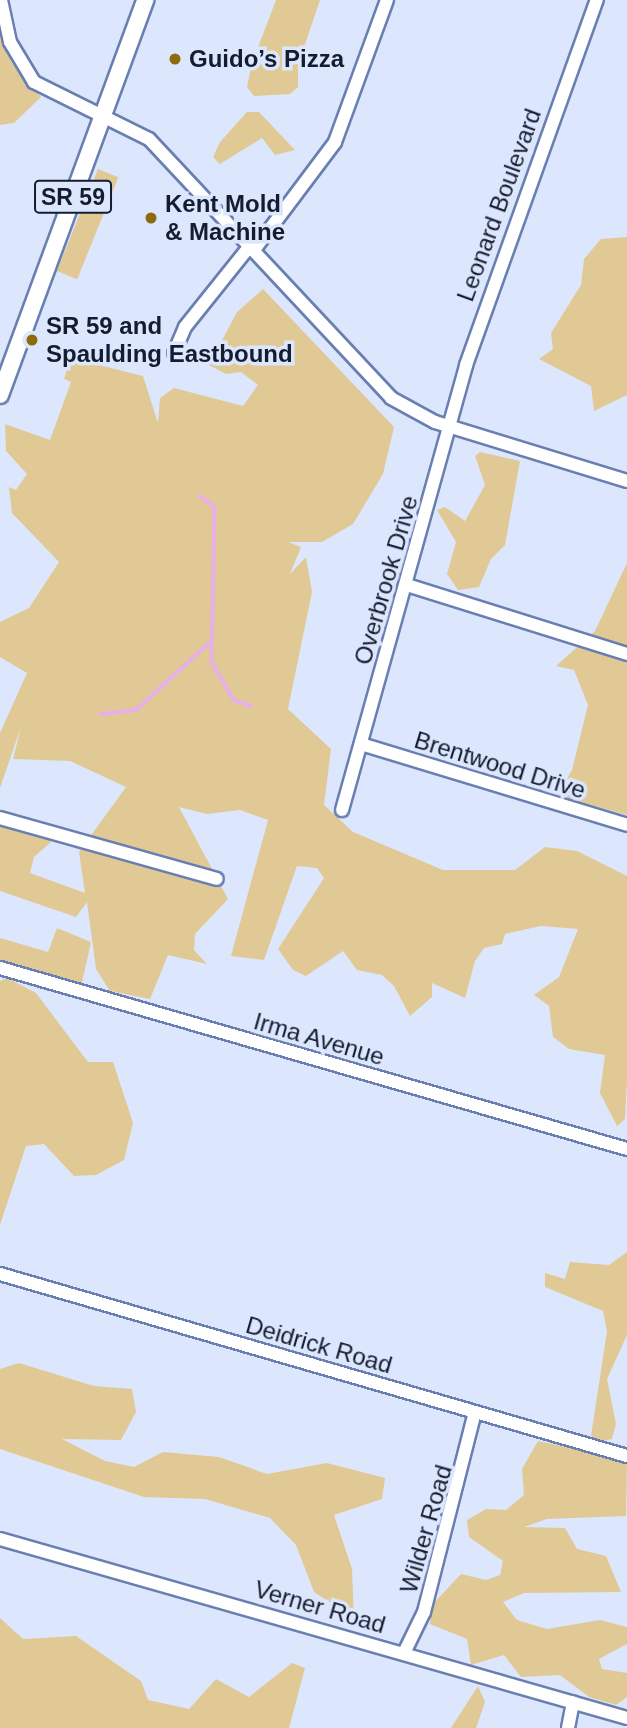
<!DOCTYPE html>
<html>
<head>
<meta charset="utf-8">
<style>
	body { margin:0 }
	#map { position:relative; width:627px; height:1728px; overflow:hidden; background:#dce7fd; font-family:Helvetica,sans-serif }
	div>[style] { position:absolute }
	.green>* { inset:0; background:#e1c995; transform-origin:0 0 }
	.stream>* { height:3.5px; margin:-1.75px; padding:0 1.75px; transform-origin:1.75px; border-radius:1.75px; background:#e8afe9 }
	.roads { filter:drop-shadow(2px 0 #697fb2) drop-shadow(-2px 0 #697fb2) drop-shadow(0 2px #697fb2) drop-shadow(0 -2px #697fb2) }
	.minor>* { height:12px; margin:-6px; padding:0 6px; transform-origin:6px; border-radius:6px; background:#fff }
	.major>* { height:16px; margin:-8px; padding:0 8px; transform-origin:8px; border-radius:8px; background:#fff }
	.dots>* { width:19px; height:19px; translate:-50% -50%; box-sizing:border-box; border:4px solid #dce7fd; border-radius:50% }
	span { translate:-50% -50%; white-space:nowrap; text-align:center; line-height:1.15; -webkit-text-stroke:7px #dce7fd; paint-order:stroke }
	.shield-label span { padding:2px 5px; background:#dce7fd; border:2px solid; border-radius:5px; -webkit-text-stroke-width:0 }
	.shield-label { font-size:23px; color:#141c30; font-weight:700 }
	.poi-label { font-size:24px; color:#141c30; font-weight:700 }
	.left { translate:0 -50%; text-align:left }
	.street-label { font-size:24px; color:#141c30 }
</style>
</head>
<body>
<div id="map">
	<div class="green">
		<i style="clip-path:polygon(276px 0,320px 0,298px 65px,298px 87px,290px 94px,254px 96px,247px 87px,252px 63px)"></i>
		<i style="clip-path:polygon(0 27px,11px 62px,41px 97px,14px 123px,0 125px)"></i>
		<i style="clip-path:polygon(247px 112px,259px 112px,295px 150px,275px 155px,262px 138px,220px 164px,213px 157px,220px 142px)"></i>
		<i style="left:98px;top:169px;width:22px;height:110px;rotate:22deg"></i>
		<i style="clip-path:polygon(627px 237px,627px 395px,594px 411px,591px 386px,539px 359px,553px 349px,551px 333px,581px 285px,584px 259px,601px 239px)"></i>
		<i style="clip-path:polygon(263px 289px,394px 427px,383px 474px,353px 524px,322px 542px,288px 542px,301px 547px,290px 574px,306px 557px,312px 592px,288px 709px,331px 749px,324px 805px,353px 832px,443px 870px,515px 870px,545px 847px,577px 851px,627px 876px,627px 1080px,625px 1119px,617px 1126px,600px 1093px,605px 1055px,569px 1049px,553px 1037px,549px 1006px,534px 995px,559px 977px,578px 929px,541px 926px,505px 934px,502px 944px,484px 948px,475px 961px,465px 998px,432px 983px,432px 997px,410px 1016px,394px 986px,382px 975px,357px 970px,343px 951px,306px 976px,293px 970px,278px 949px,324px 878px,317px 868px,297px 866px,264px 960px,231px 956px,268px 820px,240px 810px,207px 814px,179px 807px,228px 899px,195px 934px,194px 950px,207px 964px,168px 955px,150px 999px,110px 991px,96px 969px,87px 902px,76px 917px,0 891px,0 824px,44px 834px,51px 842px,34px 857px,30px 873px,85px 893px,79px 852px,126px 787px,70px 761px,13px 759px,21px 727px,0 788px,0 733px,27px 673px,0 657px,0 622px,29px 608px,59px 562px,12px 513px,9px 487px,16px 490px,27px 474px,6px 451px,5px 424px,50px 440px,71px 382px,64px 379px,71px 358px,143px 376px,158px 423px,160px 398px,174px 388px,243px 406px,258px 385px,241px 372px,226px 374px,209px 365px,237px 312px)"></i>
		<i style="clip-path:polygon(480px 452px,520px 461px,505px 545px,491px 559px,479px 587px,458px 590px,447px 574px,456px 542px,437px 510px,445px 507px,465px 521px,485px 485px,475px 456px)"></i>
		<i style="clip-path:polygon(627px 563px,627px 815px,557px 795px,572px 770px,588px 705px,574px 670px,556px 666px,595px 631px)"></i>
		<i style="clip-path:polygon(57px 928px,91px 942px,81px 987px,0 967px,0 938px,48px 952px)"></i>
		<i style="clip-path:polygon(7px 978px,36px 993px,88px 1062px,113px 1062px,133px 1123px,124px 1160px,96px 1175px,74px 1176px,44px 1144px,26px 1146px,0 1225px,0 981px)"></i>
		<i style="clip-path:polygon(627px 1252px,627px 1335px,607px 1379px,616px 1424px,612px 1439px,600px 1441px,591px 1436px,607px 1331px,603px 1311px,545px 1287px,545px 1273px,565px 1279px,570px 1262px,609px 1265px)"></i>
		<i style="clip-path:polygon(19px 1363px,94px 1386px,132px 1389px,136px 1412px,121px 1440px,62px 1439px,105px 1461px,134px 1467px,163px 1452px,219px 1457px,267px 1474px,327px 1463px,385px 1478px,382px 1499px,334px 1515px,352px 1569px,354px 1618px,314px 1592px,296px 1545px,270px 1518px,205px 1499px,144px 1497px,0 1449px,0 1369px)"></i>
		<i style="clip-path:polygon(538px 1441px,627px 1460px,626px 1516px,547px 1519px,524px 1527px,565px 1528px,577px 1549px,606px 1556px,621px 1592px,524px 1593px,503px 1602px,517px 1620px,547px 1629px,600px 1620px,627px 1627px,627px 1644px,599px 1659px,602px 1669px,627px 1673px,627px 1697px,616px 1705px,589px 1697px,560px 1675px,521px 1677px,504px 1655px,471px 1665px,467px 1639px,430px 1624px,431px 1606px,461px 1574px,486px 1580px,500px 1575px,503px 1561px,469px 1537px,467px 1520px,486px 1509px,506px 1510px,524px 1495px,522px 1469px)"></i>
		<i style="clip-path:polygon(0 1618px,23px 1639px,76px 1636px,141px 1681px,148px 1700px,189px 1709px,216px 1679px,249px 1697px,292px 1663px,305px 1668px,289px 1728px,0 1728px)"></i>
		<i style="clip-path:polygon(478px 1686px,485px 1702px,476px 1728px,451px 1728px)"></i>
	</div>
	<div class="stream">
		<i style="left:200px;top:496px;width:19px;rotate:36deg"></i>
		<i style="left:215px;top:507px;width:155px;rotate:91.1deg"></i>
		<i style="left:212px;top:662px;width:44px;rotate:59.9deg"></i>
		<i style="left:234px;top:700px;width:18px;rotate:19deg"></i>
		<i style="left:101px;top:714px;width:35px;rotate:-7deg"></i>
		<i style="left:136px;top:710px;width:99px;rotate:-42.5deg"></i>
	</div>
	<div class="roads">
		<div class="minor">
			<i style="left:1px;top:0;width:43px;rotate:77.9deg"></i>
			<i style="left:10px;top:42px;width:47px;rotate:59deg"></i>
			<i style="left:34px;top:82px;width:128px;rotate:26.4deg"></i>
			<i style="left:149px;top:139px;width:354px;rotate:46.9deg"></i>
			<i style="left:391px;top:398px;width:50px;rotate:28.6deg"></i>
			<i style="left:435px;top:422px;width:201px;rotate:17.1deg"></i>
			<i style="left:254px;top:250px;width:135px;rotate:-53.1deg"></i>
			<i style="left:335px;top:142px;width:151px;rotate:-69.9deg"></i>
			<i style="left:174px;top:353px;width:28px;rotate:-67deg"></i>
			<i style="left:185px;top:327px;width:104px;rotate:-51.3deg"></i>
			<i style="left:407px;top:585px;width:231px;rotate:17.4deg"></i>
			<i style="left:361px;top:744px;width:278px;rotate:16.9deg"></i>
			<i style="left:342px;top:810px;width:462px;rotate:-74.4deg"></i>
			<i style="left:466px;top:365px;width:388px;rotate:-70.3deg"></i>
			<i style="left:0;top:818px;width:225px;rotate:15.7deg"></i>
			<i style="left:0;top:968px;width:653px;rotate:16.1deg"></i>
			<i style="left:0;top:1274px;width:653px;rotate:16.19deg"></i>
			<i style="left:0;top:1539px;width:652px;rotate:15.93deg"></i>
			<i style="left:404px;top:1653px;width:46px;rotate:-64deg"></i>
			<i style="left:424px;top:1612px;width:206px;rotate:-75.7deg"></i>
			<i style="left:568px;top:1728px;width:26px;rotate:-79deg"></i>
		</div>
		<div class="major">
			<i style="left:0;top:395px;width:421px;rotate:-69.8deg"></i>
		</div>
	</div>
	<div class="dots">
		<i style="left:175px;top:59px;background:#8c6b0d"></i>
		<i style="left:151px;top:218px;background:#8c6b0d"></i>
		<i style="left:32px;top:340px;background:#8c6b0d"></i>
	</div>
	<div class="shield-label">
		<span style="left:73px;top:197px">SR 59</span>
	</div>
	<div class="poi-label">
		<span class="left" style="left:189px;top:59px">Guido’s Pizza</span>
		<span class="left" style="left:165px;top:218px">Kent Mold<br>&amp; Machine</span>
		<span class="left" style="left:46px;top:340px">SR 59 and<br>Spaulding Eastbound</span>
	</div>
	<div class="street-label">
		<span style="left:499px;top:205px;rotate:-70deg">Leonard Boulevard</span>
		<span style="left:386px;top:580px;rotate:-74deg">Overbrook Drive</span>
		<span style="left:500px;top:765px;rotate:17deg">Brentwood Drive</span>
		<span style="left:319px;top:1039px;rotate:16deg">Irma Avenue</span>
		<span style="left:319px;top:1345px;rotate:16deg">Deidrick Road</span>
		<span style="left:426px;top:1529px;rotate:-74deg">Wilder Road</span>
		<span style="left:320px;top:1607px;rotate:16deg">Verner Road</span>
	</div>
</div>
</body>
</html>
